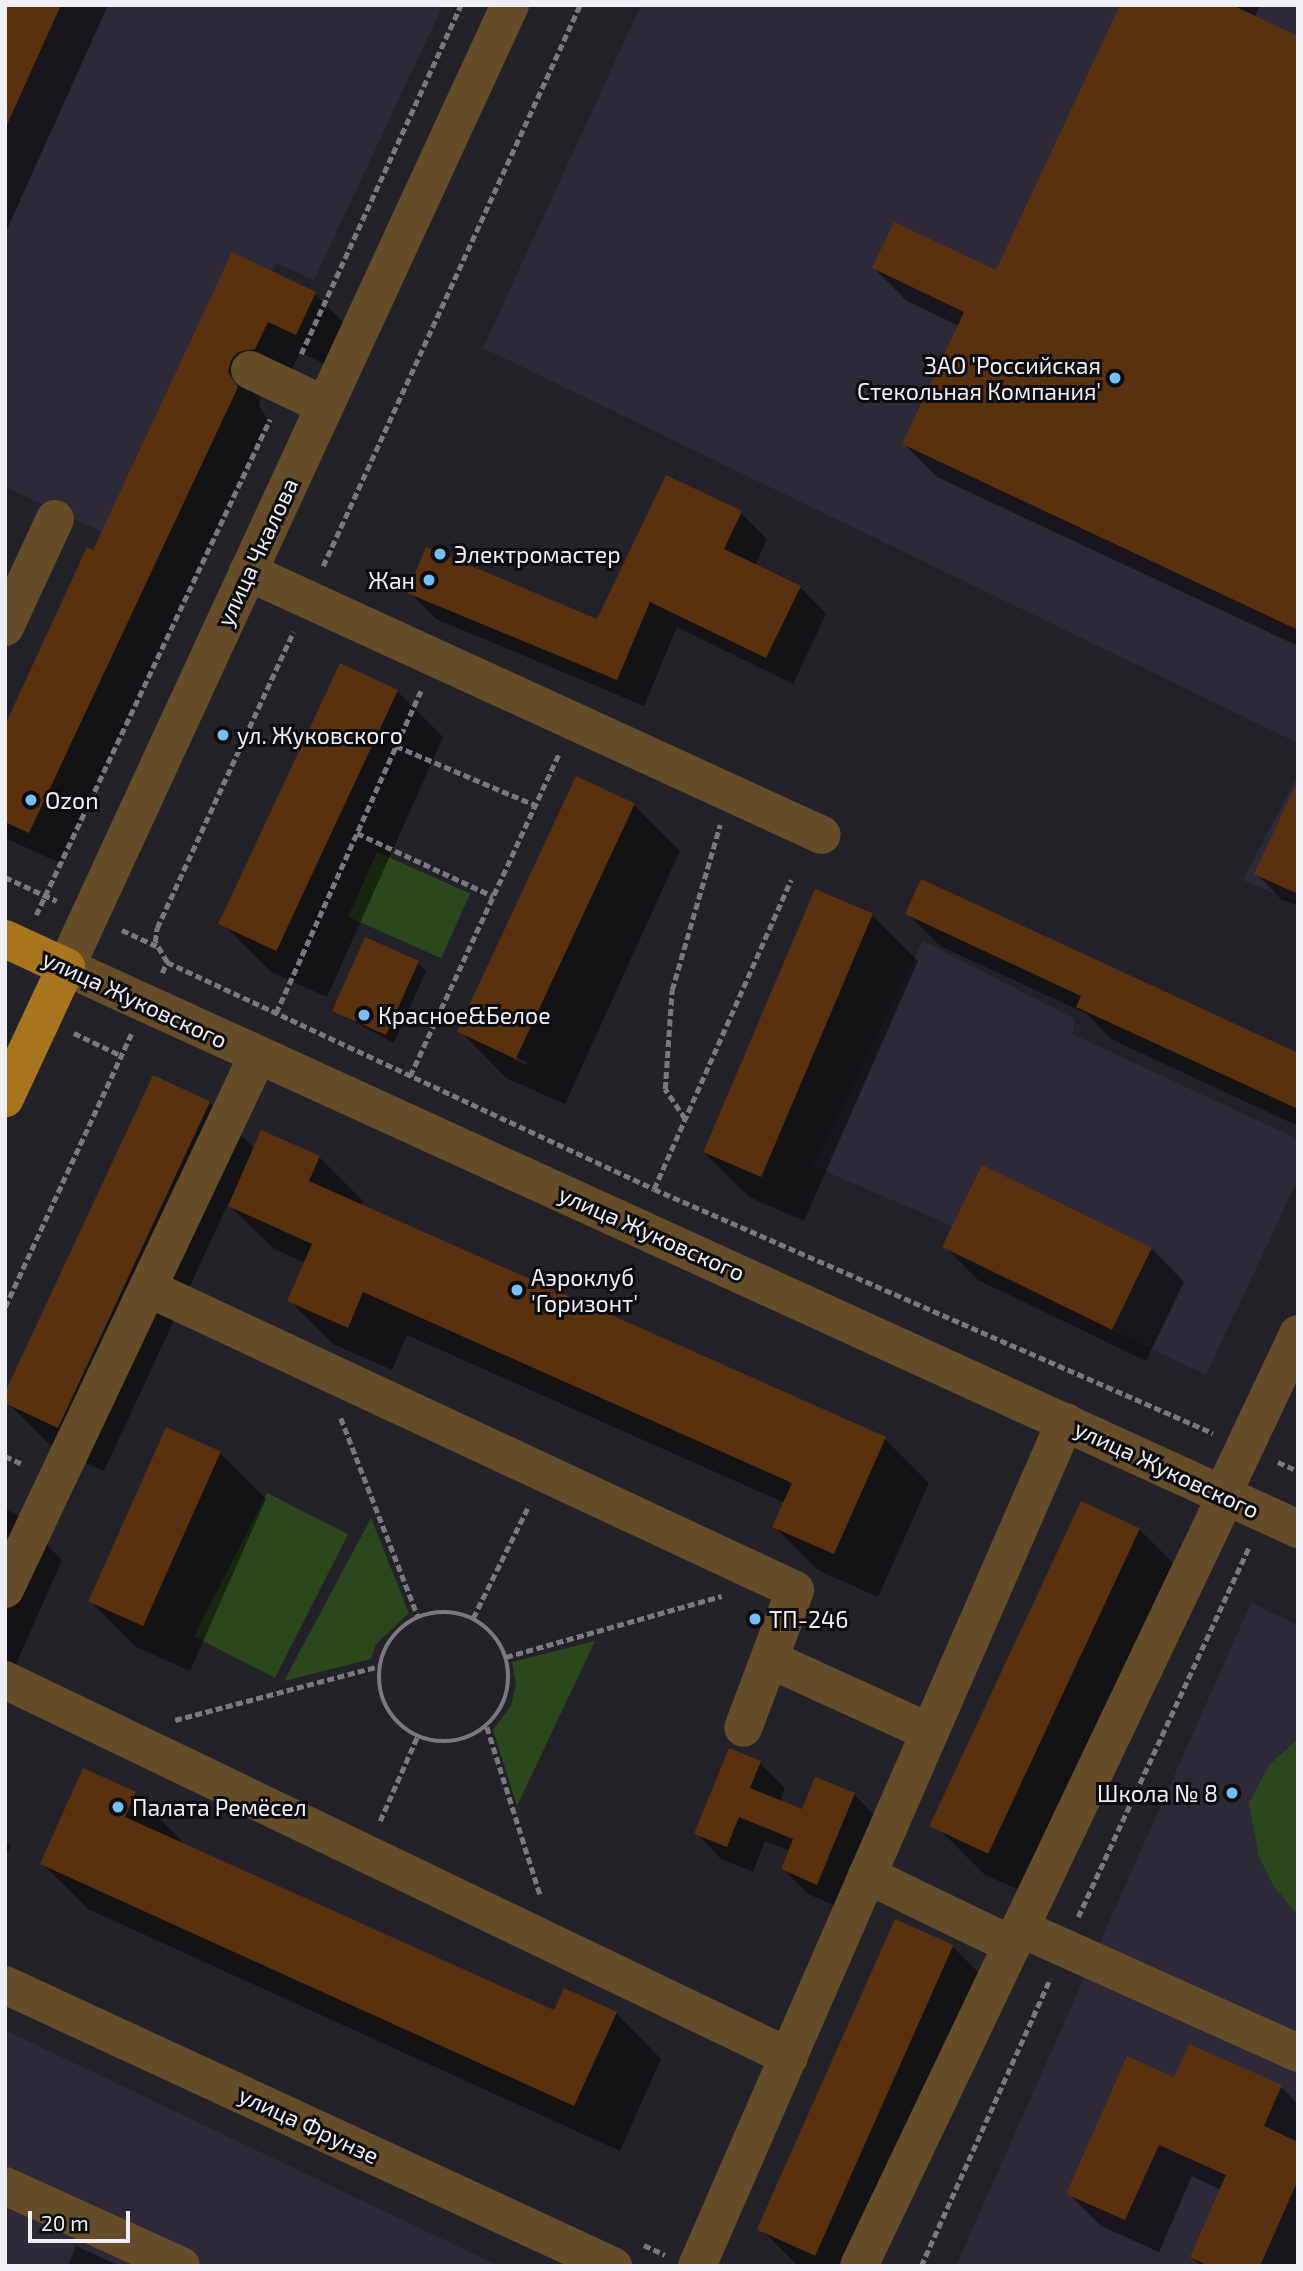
<!DOCTYPE html>
<html>
<head>
<meta charset="utf-8">
<style>
	body { margin:0 }
	#map { position:relative; width:1303px; height:2271px; overflow:hidden; background:#242229; font-family:"Exo 2",sans-serif }
	div>[style] { position:absolute }
	.built>* { inset:0; background:#2d2936 }
	.green>* { inset:0; background:#2d471d; transform-origin:0 0 }
	.shadow>* { inset:0; background:#0007 }
	.building>* { inset:0; background:#5a310e; transform-origin:0 0 }
	.path>* { height:4.5px; margin-top:-2.25px; transform-origin:0; background:repeating-linear-gradient(90deg,#7b797f 0 7px,transparent 0 10.5px) }
	.path>.ring { margin:-2.25px; padding:0; box-sizing:content-box; background:none; border:4.5px solid #7b797f; border-radius:50% }
	.minor>* { height:38px; margin:-19px; padding:0 19px; transform-origin:19px; border-radius:19px; background:#654d29 }
	.major>* { height:38px; margin:-19px; padding:0 19px; transform-origin:19px; border-radius:19px; background:#a6751d }
	.dots>* { width:19px; height:19px; translate:-50% -50%; box-sizing:border-box; border:4px solid #0d0c0f; border-radius:50% }
	span { translate:-50% -50%; white-space:nowrap; text-align:center; line-height:1.15; -webkit-text-stroke:6px #0d0c0f; paint-order:stroke }
	.poi-label { font-size:23px; color:#f0eff4 }
	.right { translate:-100% -50%; text-align:right }
	.left { translate:0 -50%; text-align:left }
	.street-label { font-size:23px; color:#f0eff4 }
	.frame { position:absolute; inset:0; border:7px solid #f0eff4; pointer-events:none }
	.scale { position:absolute; left:28px; top:2211px; width:102px; height:32px; box-sizing:border-box; border:4px solid #f0eff4; border-top:0; padding-left:9px; font-size:21px; line-height:24px; white-space:nowrap; color:#f0eff4; -webkit-text-stroke:5px #0d0c0f; paint-order:stroke }
</style>
</head>
<body>
<div id="map">
	<div class="built">
		<i style="clip-path:polygon(5px 5px,443px 5px,314px 280px,276px 263px,139px 549px,5px 487px)"></i>
		<i style="clip-path:polygon(641px 5px,1298px 5px,1298px 743px,483px 348px)"></i>
		<i style="clip-path:polygon(1298px 774px,1298px 903px,1243px 880px)"></i>
		<i style="clip-path:polygon(923px 941px,1075px 1019px,1072px 1034px,1298px 1139px,1298px 1179px,1206px 1375px,942px 1249px,952px 1226px,813px 1166px)"></i>
		<i style="clip-path:polygon(1251px 1603px,1298px 1625px,1298px 2266px,956px 2266px)"></i>
		<i style="clip-path:polygon(5px 2030px,499px 2266px,5px 2266px)"></i>
	</div>
	<div class="green">
		<i style="left:377px;top:852px;width:102px;height:71px;rotate:24deg"></i>
		<i style="left:267px;top:1493px;width:91px;height:161px;rotate:27deg"></i>
		<i style="clip-path:polygon(371px 1518px,409px 1613px,376px 1644px,371px 1659px,284px 1681px)"></i>
		<i style="clip-path:polygon(595px 1641px,517px 1806px,493px 1730px,511px 1706px,516px 1684px,512px 1662px)"></i>
		<i style="clip-path:polygon(1298px 1739px,1298px 1915px,1273px 1885px,1259px 1857px,1249px 1803px,1270px 1764px)"></i>
	</div>
	<div class="shadow">
		<i style="clip-path:polygon(5px 5px,108px 5px,5px 234px)"></i>
		<i style="clip-path:polygon(1122px 5px,1260px 5px,1254px 18px,1298px 38px,1298px 646px,937px 477px,904px 444px,959px 326px,907px 301px,874px 268px,997px 272px)"></i>
		<i style="clip-path:polygon(233px 255px,315px 294px,346px 325px,327px 365px,300px 352px,287px 380px,261px 392px,259px 405px,268px 420px,60px 863px,5px 838px,5px 729px,94px 552px)"></i>
		<i style="clip-path:polygon(741px 513px,767px 539px,755px 566px,800px 587px,826px 614px,793px 684px,677px 627px,644px 706px,436px 619px,410px 592px,598px 621px)"></i>
		<i style="clip-path:polygon(397px 691px,443px 737px,327px 997px,271px 972px,225px 926px)"></i>
		<i style="clip-path:polygon(evenodd,577px 779px,634px 805px,680px 851px,565px 1104px,506px 1078px,461px 1032px,577px 779px,513px 1055px,527px 1062px,526px 1065px,513px 1059px,513px 1055px)"></i>
		<i style="clip-path:polygon(1298px 815px,1298px 906px,1281px 899px,1256px 873px)"></i>
		<i style="clip-path:polygon(907px 913px,1298px 1055px,1298px 1126px,1111px 1039px,1087px 1014px,940px 946px)"></i>
		<i style="clip-path:polygon(872px 915px,918px 961px,804px 1221px,749px 1197px,703px 1151px)"></i>
		<i style="clip-path:polygon(418px 963px,426px 971px,394px 1043px,334px 1011px)"></i>
		<i style="clip-path:polygon(209px 1102px,255px 1149px,319px 1157px,363px 1201px,361px 1206px,885px 1439px,929px 1483px,878px 1597px,818px 1570px,774px 1526px,785px 1503px,407px 1335px,392px 1370px,333px 1344px,289px 1300px,306px 1263px,274px 1249px,228px 1204px,104px 1471px,54px 1449px,8px 1403px)"></i>
		<i style="clip-path:polygon(983px 1168px,1151px 1248px,1184px 1282px,1146px 1361px,978px 1280px,945px 1247px)"></i>
		<i style="clip-path:polygon(166px 1429px,220px 1453px,266px 1499px,190px 1671px,136px 1647px,91px 1602px)"></i>
		<i style="clip-path:polygon(5px 1509px,16px 1514px,62px 1560px,5px 1689px)"></i>
		<i style="clip-path:polygon(1139px 1529px,1185px 1575px,1043px 1900px,985px 1875px,939px 1829px)"></i>
		<i style="clip-path:polygon(760px 1763px,785px 1788px,780px 1802px,803px 1811px,854px 1794px,879px 1820px,843px 1909px,808px 1894px,783px 1869px,790px 1851px,765px 1841px,753px 1872px,721px 1859px,696px 1833px)"></i>
		<i style="clip-path:polygon(135px 1794px,181px 1840px,179px 1843px,555px 2013px,616px 2013px,661px 2059px,620px 2151px,88px 1909px,42px 1863px)"></i>
		<i style="clip-path:polygon(5px 1840px,11px 1846px,5px 1857px)"></i>
		<i style="clip-path:polygon(952px 1946px,998px 1992px,879px 2266px,798px 2266px,762px 2230px)"></i>
		<i style="clip-path:polygon(1175px 2080px,1281px 2087px,1298px 2104px,1298px 2266px,1201px 2266px,1192px 2257px,1221px 2190px,1192px 2176px,1159px 2252px,1101px 2226px,1068px 2193px)"></i>
		<i style="clip-path:polygon(76px 2246px,120px 2266px,68px 2266px)"></i>
	</div>
	<div class="building">
		<i style="clip-path:polygon(5px 5px,61px 5px,5px 129px)"></i>
		<i style="clip-path:polygon(1120px 5px,1232px 5px,1298px 36px,1298px 630px,902px 444px,964px 312px,872px 268px,894px 222px,996px 270px)"></i>
		<i style="clip-path:polygon(232px 252px,316px 292px,296px 335px,268px 322px,255px 349px,238px 352px,231px 360px,228px 372px,238px 387px,29px 833px,5px 822px,5px 725px,87px 547px,93px 550px)"></i>
		<i style="clip-path:polygon(666px 475px,742px 511px,724px 549px,801px 586px,766px 658px,650px 602px,617px 680px,407px 593px,426px 547px,597px 619px)"></i>
		<i style="left:340px;top:663px;width:64px;height:288px;rotate:25deg"></i>
		<i style="left:576px;top:776px;width:65px;height:282px;rotate:25deg"></i>
		<i style="clip-path:polygon(1298px 780px,1298px 894px,1254px 874px)"></i>
		<i style="clip-path:polygon(921px 879px,1298px 1053px,1298px 1109px,1076px 1007px,1081px 996px,905px 914px)"></i>
		<i style="left:815px;top:889px;width:63px;height:286px;rotate:23deg"></i>
		<i style="left:365px;top:937px;width:59px;height:81px;rotate:24deg"></i>
		<i style="left:153px;top:1075px;width:63px;height:360px;rotate:25deg"></i>
		<i style="clip-path:polygon(261px 1130px,320px 1156px,309px 1181px,886px 1437px,834px 1554px,772px 1527px,792px 1483px,363px 1292px,348px 1328px,287px 1301px,312px 1244px,228px 1206px)"></i>
		<i style="left:982px;top:1165px;width:189px;height:91px;rotate:26deg"></i>
		<i style="left:166px;top:1427px;width:60px;height:191px;rotate:24deg"></i>
		<i style="left:1081px;top:1501px;width:65px;height:359px;rotate:25deg"></i>
		<i style="clip-path:polygon(729px 1748px,761px 1761px,750px 1788px,802px 1809px,815px 1777px,855px 1793px,817px 1885px,781px 1869px,793px 1839px,739px 1817px,727px 1847px,694px 1834px)"></i>
		<i style="clip-path:polygon(83px 1768px,136px 1792px,125px 1817px,554px 2010px,564px 1988px,617px 2012px,574px 2106px,40px 1864px)"></i>
		<i style="left:895px;top:1919px;width:64px;height:340px;rotate:24deg"></i>
		<i style="clip-path:polygon(1189px 2044px,1282px 2085px,1264px 2126px,1298px 2142px,1298px 2180px,1260px 2266px,1209px 2266px,1190px 2257px,1226px 2175px,1159px 2145px,1125px 2220px,1066px 2194px,1127px 2056px,1174px 2077px)"></i>
	</div>
	<div class="path">
		<i style="left:301px;top:354px;width:384px;rotate:-65.4deg"></i>
		<i style="left:323px;top:566px;width:617px;rotate:-65.39deg"></i>
		<i style="left:396px;top:746px;width:151px;rotate:23deg"></i>
		<i style="left:357px;top:833px;width:150px;rotate:24.9deg"></i>
		<i style="left:5px;top:877px;width:57px;rotate:24.8deg"></i>
		<i style="left:36px;top:915px;width:548px;rotate:-64.74deg"></i>
		<i style="left:122px;top:930px;width:38px;rotate:25deg"></i>
		<i style="left:167px;top:962px;width:537px;rotate:24.99deg"></i>
		<i style="left:654px;top:1189px;width:610px;rotate:23.58deg"></i>
		<i style="left:162px;top:973px;width:12px;rotate:-66deg"></i>
		<i style="left:167px;top:962px;width:23px;rotate:-121deg"></i>
		<i style="left:155px;top:942px;width:14px;rotate:-82deg"></i>
		<i style="left:157px;top:928px;width:326px;rotate:-65.3deg"></i>
		<i style="left:276px;top:1013px;width:353px;rotate:-65.8deg"></i>
		<i style="left:74px;top:1033px;width:51px;rotate:25.6deg"></i>
		<i style="left:410px;top:1076px;width:355px;rotate:-65.2deg"></i>
		<i style="left:685px;top:1119px;width:36px;rotate:-124deg"></i>
		<i style="left:665px;top:1089px;width:99px;rotate:-86deg"></i>
		<i style="left:672px;top:990px;width:172px;rotate:-73.8deg"></i>
		<i style="left:654px;top:1189px;width:338px;rotate:-66.1deg"></i>
		<i style="left:5px;top:1307px;width:301px;rotate:-65.2deg"></i>
		<i style="left:341px;top:1418px;width:213px;rotate:68.8deg"></i>
		<i style="left:5px;top:1456px;width:21px;rotate:25deg"></i>
		<i style="left:1278px;top:1462px;width:22px;rotate:24deg"></i>
		<i class="ring" style="left:379px;top:1612px;width:125.5px;height:125.5px"></i>
		<i style="left:473px;top:1618px;width:126px;rotate:-63.6deg"></i>
		<i style="left:506px;top:1657px;width:224px;rotate:-15.8deg"></i>
		<i style="left:175px;top:1720px;width:211px;rotate:-14.8deg"></i>
		<i style="left:487px;top:1727px;width:178px;rotate:72.4deg"></i>
		<i style="left:380px;top:1821px;width:92px;rotate:-66.2deg"></i>
		<i style="left:1078px;top:1917px;width:408px;rotate:-65.2deg"></i>
		<i style="left:644px;top:2245px;width:23px;rotate:25deg"></i>
		<i style="left:921px;top:2266px;width:315px;rotate:-65.8deg"></i>
	</div>
	<div class="minor">
		<i style="left:510px;top:5px;width:1060px;rotate:114.78deg"></i>
		<i style="left:66px;top:967px;width:1354px;rotate:24.52deg"></i>
		<i style="left:250px;top:370px;width:82px;rotate:25.3deg"></i>
		<i style="left:248px;top:572px;width:631px;rotate:24.62deg"></i>
		<i style="left:5px;top:627px;width:119px;rotate:-65.2deg"></i>
		<i style="left:148px;top:1288px;width:714px;rotate:25.02deg"></i>
		<i style="left:795px;top:1590px;width:147px;rotate:110.6deg"></i>
		<i style="left:1222px;top:1495px;width:178px;rotate:-64.7deg"></i>
		<i style="left:5px;top:1589px;width:591px;rotate:-64.65deg"></i>
		<i style="left:771px;top:1660px;width:174px;rotate:24.5deg"></i>
		<i style="left:5px;top:1680px;width:870px;rotate:25.68deg"></i>
		<i style="left:867px;top:1875px;width:161px;rotate:25.8deg"></i>
		<i style="left:1020px;top:1928px;width:305px;rotate:24.2deg"></i>
		<i style="left:5px;top:1985px;width:670px;rotate:24.81deg"></i>
		<i style="left:5px;top:2186px;width:193px;rotate:24.4deg"></i>
		<i style="left:697px;top:2266px;width:921px;rotate:-66.44deg"></i>
		<i style="left:859px;top:2266px;width:853px;rotate:-64.52deg"></i>
	</div>
	<div class="major">
		<i style="left:5px;top:939px;width:67px;rotate:24.7deg"></i>
		<i style="left:66px;top:967px;width:145px;rotate:115deg"></i>
	</div>
	<div class="dots">
		<i style="left:1115px;top:378px;background:#77c0f7"></i>
		<i style="left:440px;top:554px;background:#77c0f7"></i>
		<i style="left:429px;top:580px;background:#77c0f7"></i>
		<i style="left:223px;top:735px;background:#77c0f7"></i>
		<i style="left:31px;top:800px;background:#77c0f7"></i>
		<i style="left:364px;top:1015px;background:#77c0f7"></i>
		<i style="left:517px;top:1290px;background:#77c0f7"></i>
		<i style="left:755px;top:1619px;background:#77c0f7"></i>
		<i style="left:1232px;top:1793px;background:#77c0f7"></i>
		<i style="left:118px;top:1807px;background:#77c0f7"></i>
	</div>
	<div class="poi-label">
		<span class="right" style="left:1101px;top:378px">ЗАО 'Российская<br>Стекольная Компания'</span>
		<span class="left" style="left:454px;top:554px">Электромастер</span>
		<span class="right" style="left:415px;top:580px">Жан</span>
		<span class="left" style="left:237px;top:735px">ул. Жуковского</span>
		<span class="left" style="left:45px;top:800px">Ozon</span>
		<span class="left" style="left:378px;top:1015px">Красное&amp;Белое</span>
		<span class="left" style="left:531px;top:1290px">Аэроклуб<br>'Горизонт'</span>
		<span class="left" style="left:769px;top:1619px">ТП-246</span>
		<span class="right" style="left:1218px;top:1793px">Школа № 8</span>
		<span class="left" style="left:132px;top:1807px">Палата Ремёсел</span>
	</div>
	<div class="street-label">
		<span style="left:257px;top:552px;rotate:-65deg">улица Чкалова</span>
		<span style="left:135px;top:999px;rotate:25deg">улица Жуковского</span>
		<span style="left:652px;top:1233px;rotate:24deg">улица Жуковского</span>
		<span style="left:1167px;top:1469px;rotate:25deg">улица Жуковского</span>
		<span style="left:309px;top:2125px;rotate:25deg">улица Фрунзе</span>
	</div>
	<div class="frame"></div>
	<div class="scale">20 m</div>
</div>
</body>
</html>
